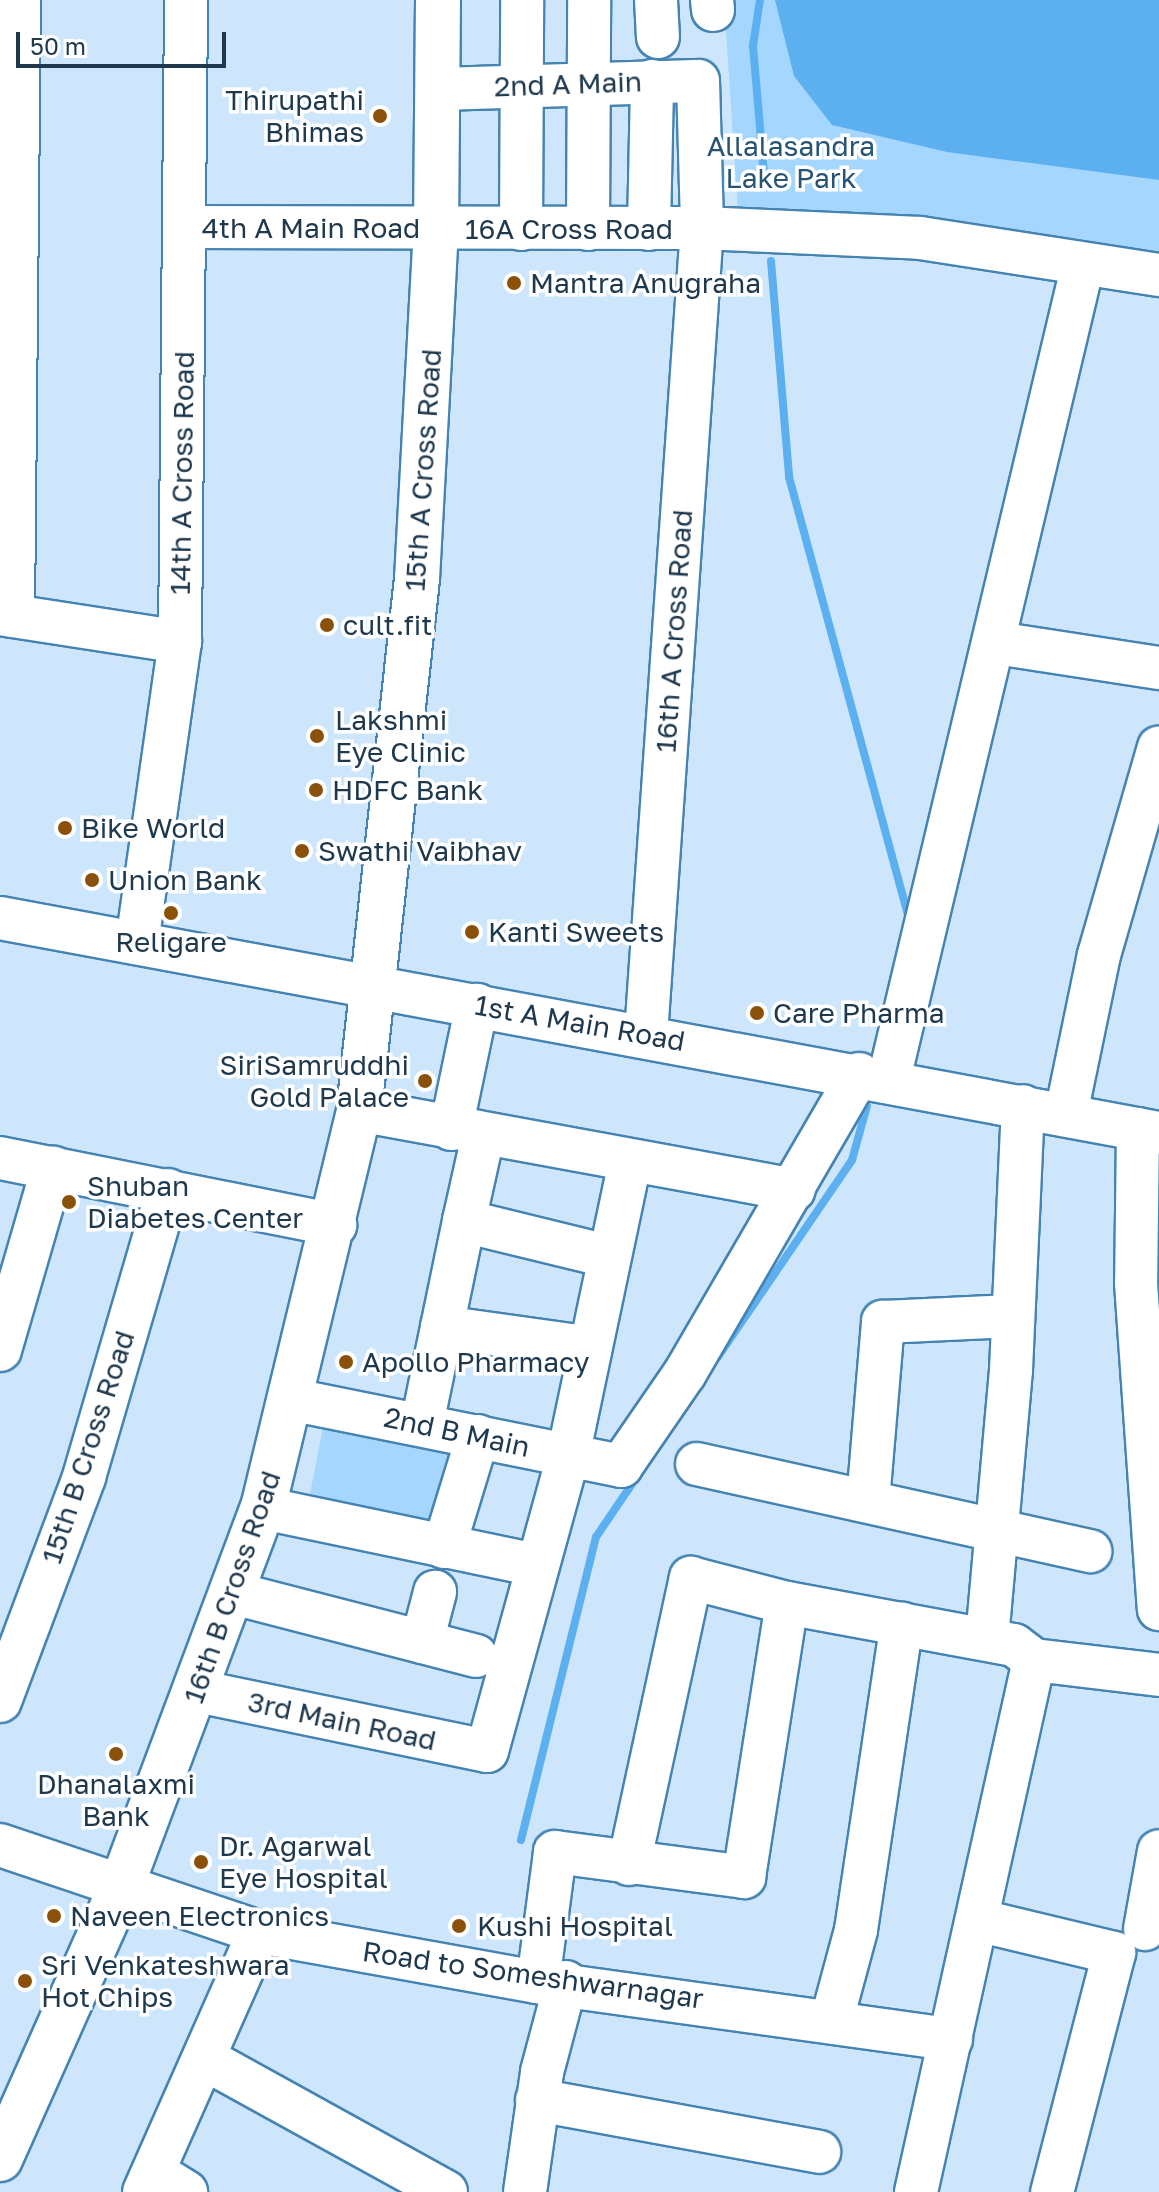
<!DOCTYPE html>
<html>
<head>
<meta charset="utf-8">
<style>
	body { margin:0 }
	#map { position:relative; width:1159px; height:2192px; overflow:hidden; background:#cde6fb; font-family:"Golos Text",sans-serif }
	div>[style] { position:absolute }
	.green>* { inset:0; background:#a5d6fe; transform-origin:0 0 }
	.water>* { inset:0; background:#5cb0f0 }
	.stream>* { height:8px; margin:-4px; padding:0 4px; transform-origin:4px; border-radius:4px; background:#5cb0f0 }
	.roads { filter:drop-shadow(2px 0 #4584b2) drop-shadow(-2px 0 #4584b2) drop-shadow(0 2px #4584b2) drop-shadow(0 -2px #4584b2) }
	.minor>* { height:42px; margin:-21px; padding:0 21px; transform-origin:21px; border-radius:21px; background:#fff }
	.major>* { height:44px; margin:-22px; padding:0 22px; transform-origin:22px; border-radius:22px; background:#fff }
	.dots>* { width:22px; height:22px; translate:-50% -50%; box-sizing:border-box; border:4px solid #fff; border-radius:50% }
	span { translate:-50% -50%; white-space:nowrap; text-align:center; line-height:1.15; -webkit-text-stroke:7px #fff; paint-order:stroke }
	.street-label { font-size:28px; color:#1e384d }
	.poi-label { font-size:28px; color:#1e384d }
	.right { translate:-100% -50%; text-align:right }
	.left { translate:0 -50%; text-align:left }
	.park-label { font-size:28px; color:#275475 }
	.scale { position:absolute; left:16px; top:32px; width:210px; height:36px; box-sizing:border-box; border:4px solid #1e384d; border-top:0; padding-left:10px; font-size:24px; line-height:28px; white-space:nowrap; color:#1e384d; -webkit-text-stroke:6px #fff; paint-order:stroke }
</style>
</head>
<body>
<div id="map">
	<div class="green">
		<i style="clip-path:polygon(724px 0,1159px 0,1159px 261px,738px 213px)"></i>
		<i style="left:325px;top:1417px;width:142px;height:89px;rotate:11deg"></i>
	</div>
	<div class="water">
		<i style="clip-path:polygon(775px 0,1159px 0,1159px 180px,947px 152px,832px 125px,794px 76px)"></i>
	</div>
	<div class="stream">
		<i style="left:760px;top:0;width:47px;rotate:98.7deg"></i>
		<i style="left:753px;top:46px;width:140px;rotate:85.1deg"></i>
		<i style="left:771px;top:261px;width:217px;rotate:85.2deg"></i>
		<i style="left:789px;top:477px;width:459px;rotate:74.8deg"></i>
		<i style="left:717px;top:1358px;width:240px;rotate:-55.7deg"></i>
		<i style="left:852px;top:1160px;width:56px;rotate:-74.5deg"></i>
		<i style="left:521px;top:1840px;width:312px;rotate:-76.1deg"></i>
		<i style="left:596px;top:1537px;width:75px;rotate:-55.9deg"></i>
	</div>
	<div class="roads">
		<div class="minor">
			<i style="left:656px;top:0;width:37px;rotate:87deg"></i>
			<i style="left:712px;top:0;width:10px;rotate:84deg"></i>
			<i style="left:438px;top:89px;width:260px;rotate:-1.8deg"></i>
			<i style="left:698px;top:81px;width:147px;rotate:88.4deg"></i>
			<i style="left:702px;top:228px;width:808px;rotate:93.97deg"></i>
			<i style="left:186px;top:227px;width:516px;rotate:0.11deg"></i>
			<i style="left:702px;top:228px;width:218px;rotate:2.6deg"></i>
			<i style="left:920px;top:238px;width:242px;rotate:8.8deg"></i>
			<i style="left:521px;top:229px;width:229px;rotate:-89.7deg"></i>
			<i style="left:588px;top:229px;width:229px;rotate:-89.7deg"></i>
			<i style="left:649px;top:229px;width:148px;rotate:-88.8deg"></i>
			<i style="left:0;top:614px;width:182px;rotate:8.8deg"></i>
			<i style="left:13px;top:616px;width:616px;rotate:-89.44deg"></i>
			<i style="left:996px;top:643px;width:165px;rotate:8.7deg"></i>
			<i style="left:0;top:918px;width:1179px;rotate:10.51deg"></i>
			<i style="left:137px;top:943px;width:304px;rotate:-81.9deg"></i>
			<i style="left:180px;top:642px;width:642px;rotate:-89.46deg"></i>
			<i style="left:889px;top:1079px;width:838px;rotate:-76.61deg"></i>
			<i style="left:359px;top:1110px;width:442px;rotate:10.4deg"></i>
			<i style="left:1066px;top:1114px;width:162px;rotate:-78.3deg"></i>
			<i style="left:1099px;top:955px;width:216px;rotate:-73.9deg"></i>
			<i style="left:451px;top:1129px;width:127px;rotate:-78.2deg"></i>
			<i style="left:1138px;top:1129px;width:154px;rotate:90.7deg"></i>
			<i style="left:1136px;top:1283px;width:327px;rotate:86deg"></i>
			<i style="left:483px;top:1136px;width:87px;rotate:102.6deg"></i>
			<i style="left:464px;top:1221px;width:148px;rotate:13.7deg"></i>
			<i style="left:0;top:1158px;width:342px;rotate:11.3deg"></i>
			<i style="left:442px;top:1327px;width:150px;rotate:8deg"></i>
			<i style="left:0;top:1350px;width:190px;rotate:-73.8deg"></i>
			<i style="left:294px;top:1400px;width:334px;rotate:11.4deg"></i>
			<i style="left:621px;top:1466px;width:113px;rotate:-55.5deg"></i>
			<i style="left:685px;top:1373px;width:346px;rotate:-59.8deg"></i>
			<i style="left:422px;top:1424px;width:207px;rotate:-78.3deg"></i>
			<i style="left:697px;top:1464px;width:403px;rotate:12.5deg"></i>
			<i style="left:868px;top:1501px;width:180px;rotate:-85.2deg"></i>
			<i style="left:883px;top:1322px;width:129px;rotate:-2.7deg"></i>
			<i style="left:263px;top:1508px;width:280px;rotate:11.8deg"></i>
			<i style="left:444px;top:1547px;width:116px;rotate:-73deg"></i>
			<i style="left:233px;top:1593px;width:251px;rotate:14.5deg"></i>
			<i style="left:987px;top:1639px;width:270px;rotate:-84.9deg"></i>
			<i style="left:1011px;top:1370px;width:264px;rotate:-87.4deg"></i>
			<i style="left:422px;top:1642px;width:52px;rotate:-75.4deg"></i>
			<i style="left:197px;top:1691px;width:296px;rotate:11.7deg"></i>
			<i style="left:487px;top:1751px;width:306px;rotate:-74.6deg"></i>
			<i style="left:568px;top:1456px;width:299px;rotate:-78.1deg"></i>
			<i style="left:0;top:1701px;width:239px;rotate:-69.4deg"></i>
			<i style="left:84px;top:1477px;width:299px;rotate:-73.7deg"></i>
			<i style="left:0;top:1845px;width:273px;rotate:18.6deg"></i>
			<i style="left:259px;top:1932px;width:283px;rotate:10.2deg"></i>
			<i style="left:538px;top:1982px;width:417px;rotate:7.9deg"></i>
			<i style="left:629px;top:1864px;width:293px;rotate:-77.8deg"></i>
			<i style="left:691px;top:1578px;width:99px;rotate:14.6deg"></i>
			<i style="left:977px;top:1920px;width:141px;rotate:13.5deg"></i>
			<i style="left:1114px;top:1953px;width:247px;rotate:104.5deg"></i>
			<i style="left:1145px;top:1929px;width:79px;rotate:-79.8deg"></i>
			<i style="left:538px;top:1982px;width:131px;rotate:-82.5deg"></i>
			<i style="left:555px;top:1852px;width:191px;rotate:7.5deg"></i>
			<i style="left:744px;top:1877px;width:277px;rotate:-81.1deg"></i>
			<i style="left:787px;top:1603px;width:231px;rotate:10.5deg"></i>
			<i style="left:1014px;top:1645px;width:25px;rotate:37deg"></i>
			<i style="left:1034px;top:1660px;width:126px;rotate:6.8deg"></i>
			<i style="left:832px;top:2019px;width:92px;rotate:-74.9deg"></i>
			<i style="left:856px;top:1930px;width:310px;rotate:-81.5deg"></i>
			<i style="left:207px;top:2060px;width:273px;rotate:28.9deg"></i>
			<i style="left:537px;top:2100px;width:287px;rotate:10.4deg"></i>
			<i style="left:154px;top:2172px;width:38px;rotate:32deg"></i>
			<i style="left:144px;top:2192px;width:284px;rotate:-66.1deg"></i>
			<i style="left:525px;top:2192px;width:121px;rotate:-81.9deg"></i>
			<i style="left:542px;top:2072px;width:93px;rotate:-75.1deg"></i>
			<i style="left:916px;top:2192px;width:545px;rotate:-77.49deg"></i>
		</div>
		<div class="major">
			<i style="left:0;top:2159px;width:298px;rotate:-66deg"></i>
			<i style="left:121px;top:1887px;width:405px;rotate:-69.5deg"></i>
			<i style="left:263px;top:1508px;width:409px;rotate:-76.4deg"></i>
			<i style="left:359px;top:1110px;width:534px;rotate:-83.77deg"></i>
			<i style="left:417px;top:579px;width:351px;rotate:-86.9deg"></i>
			<i style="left:436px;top:229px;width:229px;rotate:-89.5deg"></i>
		</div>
	</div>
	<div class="dots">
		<i style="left:380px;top:116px;background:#8b510a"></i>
		<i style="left:514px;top:283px;background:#8b510a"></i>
		<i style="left:327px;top:625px;background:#8b510a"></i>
		<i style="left:317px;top:736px;background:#8b510a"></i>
		<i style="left:316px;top:790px;background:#8b510a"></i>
		<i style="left:65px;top:828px;background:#8b510a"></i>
		<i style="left:302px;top:851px;background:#8b510a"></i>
		<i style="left:92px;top:880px;background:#8b510a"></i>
		<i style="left:171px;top:913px;background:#8b510a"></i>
		<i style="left:472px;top:932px;background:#8b510a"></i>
		<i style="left:757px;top:1013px;background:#8b510a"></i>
		<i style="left:425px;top:1081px;background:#8b510a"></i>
		<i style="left:69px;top:1202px;background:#8b510a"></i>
		<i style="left:346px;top:1362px;background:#8b510a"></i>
		<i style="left:116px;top:1754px;background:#8b510a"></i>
		<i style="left:201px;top:1862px;background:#8b510a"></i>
		<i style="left:54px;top:1916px;background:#8b510a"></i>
		<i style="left:459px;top:1926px;background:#8b510a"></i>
		<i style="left:25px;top:1981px;background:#8b510a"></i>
	</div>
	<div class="street-label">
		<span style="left:568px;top:84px;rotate:-2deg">2nd A Main</span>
		<span style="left:311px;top:228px">4th A Main Road</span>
		<span style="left:569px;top:229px">16A Cross Road</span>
		<span style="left:423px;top:470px;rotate:-86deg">15th A Cross Road</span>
		<span style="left:182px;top:473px;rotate:-89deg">14th A Cross Road</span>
		<span style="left:674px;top:631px;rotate:-86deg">16th A Cross Road</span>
		<span style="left:580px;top:1023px;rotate:10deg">1st A Main Road</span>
		<span style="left:457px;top:1432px;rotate:12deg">2nd B Main</span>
		<span style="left:88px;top:1447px;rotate:-72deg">15th B Cross Road</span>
		<span style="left:232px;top:1587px;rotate:-71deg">16th B Cross Road</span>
		<span style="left:342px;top:1721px;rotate:12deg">3rd Main Road</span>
		<span style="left:533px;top:1975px;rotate:8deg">Road to Someshwarnagar</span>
	</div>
	<div class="poi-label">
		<span class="right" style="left:364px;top:116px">Thirupathi<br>Bhimas</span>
		<span class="left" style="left:530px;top:283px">Mantra Anugraha</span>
		<span class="left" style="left:343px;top:625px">cult.fit</span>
		<span class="left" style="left:335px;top:736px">Lakshmi<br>Eye Clinic</span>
		<span class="left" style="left:332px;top:790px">HDFC Bank</span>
		<span class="left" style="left:81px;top:828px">Bike World</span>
		<span class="left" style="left:318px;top:851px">Swathi Vaibhav</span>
		<span class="left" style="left:108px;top:880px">Union Bank</span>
		<span class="left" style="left:488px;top:932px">Kanti Sweets</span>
		<span style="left:171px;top:942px">Religare</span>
		<span class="left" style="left:773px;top:1013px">Care Pharma</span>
		<span class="right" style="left:409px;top:1081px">SiriSamruddhi<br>Gold Palace</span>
		<span class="left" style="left:87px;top:1202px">Shuban<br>Diabetes Center</span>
		<span class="left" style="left:362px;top:1362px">Apollo Pharmacy</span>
		<span style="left:116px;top:1800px">Dhanalaxmi<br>Bank</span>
		<span class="left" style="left:219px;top:1862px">Dr. Agarwal<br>Eye Hospital</span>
		<span class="left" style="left:70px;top:1916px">Naveen Electronics</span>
		<span class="left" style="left:477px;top:1926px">Kushi Hospital</span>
		<span class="left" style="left:41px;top:1981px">Sri Venkateshwara<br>Hot Chips</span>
	</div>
	<div class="park-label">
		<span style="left:791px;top:162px">Allalasandra<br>Lake Park</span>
	</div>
	<div class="scale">50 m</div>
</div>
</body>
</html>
